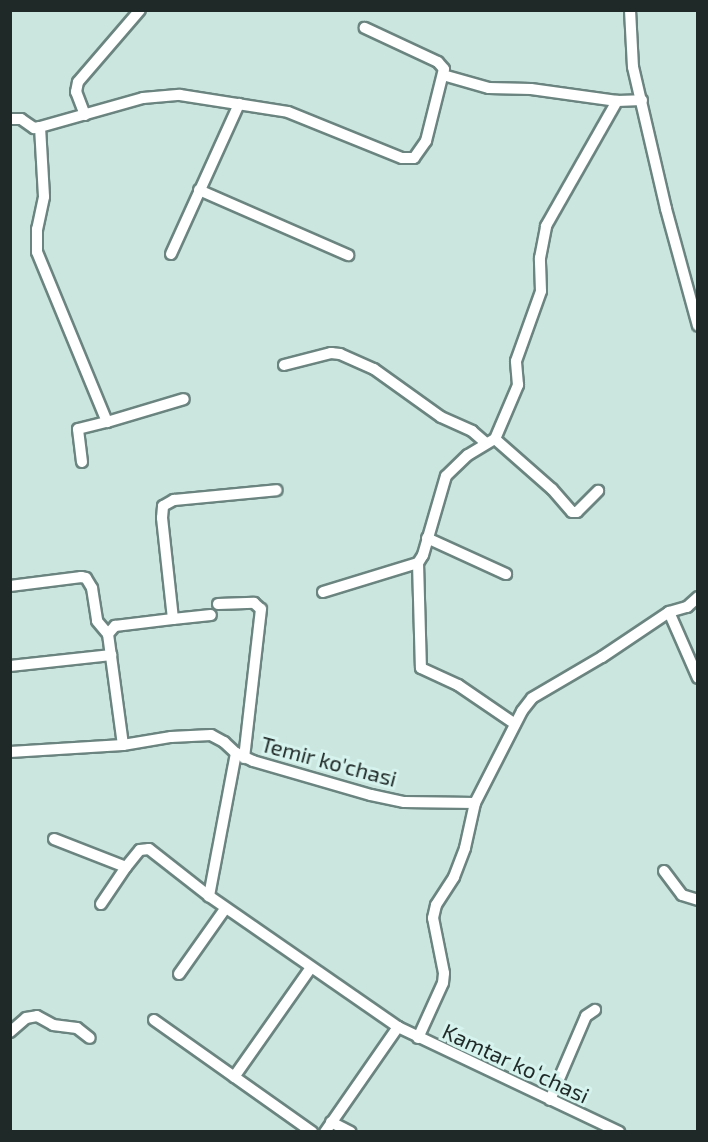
<!DOCTYPE html>
<html>
<head>
<meta charset="utf-8">
<style>
	body { margin:0 }
	#map { position:relative; width:708px; height:1142px; overflow:hidden; background:#cae6df; font-family:"Exo 2",sans-serif }
	div>[style] { position:absolute }
	.roads { filter:drop-shadow(2px 0 #6b847f) drop-shadow(-2px 0 #6b847f) drop-shadow(0 2px #6b847f) drop-shadow(0 -2px #6b847f) }
	.minor>* { height:10px; margin:-5px; padding:0 5px; transform-origin:5px; border-radius:5px; background:#fff }
	span { translate:-50% -50%; white-space:nowrap; text-align:center; line-height:1.15; -webkit-text-stroke:6px #d7f3ed; paint-order:stroke }
	.street-label { font-size:22px; color:#1f2927 }
	.frame { position:absolute; inset:0; border:12px solid #1f2927; pointer-events:none }
</style>
</head>
<body>
<div id="map">
	<div class="roads">
		<div class="minor">
			<i style="left:630px;top:10px;width:57px;rotate:87deg"></i>
			<i style="left:633px;top:67px;width:146px;rotate:76.9deg"></i>
			<i style="left:666px;top:209px;width:121px;rotate:74.7deg"></i>
			<i style="left:443px;top:75px;width:48px;rotate:15.8deg"></i>
			<i style="left:489px;top:88px;width:42px;rotate:1.4deg"></i>
			<i style="left:531px;top:89px;width:87px;rotate:7.9deg"></i>
			<i style="left:617px;top:101px;width:25px;rotate:-2deg"></i>
			<i style="left:85px;top:115px;width:25px;rotate:-111deg"></i>
			<i style="left:76px;top:92px;width:10px;rotate:-79deg"></i>
			<i style="left:78px;top:82px;width:95px;rotate:-49.3deg"></i>
			<i style="left:10px;top:119px;width:11px"></i>
			<i style="left:21px;top:119px;width:16px;rotate:35deg"></i>
			<i style="left:34px;top:128px;width:6px;rotate:-9deg"></i>
			<i style="left:40px;top:127px;width:107px;rotate:-15.7deg"></i>
			<i style="left:143px;top:98px;width:37px;rotate:-5deg"></i>
			<i style="left:180px;top:95px;width:109px;rotate:8.9deg"></i>
			<i style="left:288px;top:112px;width:123px;rotate:22deg"></i>
			<i style="left:402px;top:158px;width:12px"></i>
			<i style="left:414px;top:158px;width:21px;rotate:-55deg"></i>
			<i style="left:426px;top:141px;width:74px;rotate:-76deg"></i>
			<i style="left:444px;top:69px;width:9px;rotate:-131deg"></i>
			<i style="left:438px;top:62px;width:81px;rotate:-155deg"></i>
			<i style="left:40px;top:127px;width:70px;rotate:86.7deg"></i>
			<i style="left:44px;top:197px;width:33px;rotate:102deg"></i>
			<i style="left:37px;top:229px;width:23px;rotate:90deg"></i>
			<i style="left:37px;top:252px;width:184px;rotate:67.6deg"></i>
			<i style="left:107px;top:422px;width:80px;rotate:-16.6deg"></i>
			<i style="left:199px;top:190px;width:163px;rotate:23.6deg"></i>
			<i style="left:171px;top:254px;width:165px;rotate:-65.6deg"></i>
			<i style="left:284px;top:365px;width:49px;rotate:-14.3deg"></i>
			<i style="left:331px;top:353px;width:9px;rotate:6deg"></i>
			<i style="left:340px;top:354px;width:37px;rotate:24deg"></i>
			<i style="left:374px;top:369px;width:82px;rotate:35.6deg"></i>
			<i style="left:441px;top:417px;width:34px;rotate:24deg"></i>
			<i style="left:472px;top:431px;width:18px;rotate:41deg"></i>
			<i style="left:495px;top:439px;width:76px;rotate:41.3deg"></i>
			<i style="left:552px;top:489px;width:30px;rotate:49deg"></i>
			<i style="left:572px;top:512px;width:5px"></i>
			<i style="left:577px;top:512px;width:30px;rotate:-45deg"></i>
			<i style="left:82px;top:462px;width:33px;rotate:-97deg"></i>
			<i style="left:78px;top:429px;width:30px;rotate:-14deg"></i>
			<i style="left:427px;top:538px;width:87px;rotate:24.5deg"></i>
			<i style="left:418px;top:563px;width:105px;rotate:88.4deg"></i>
			<i style="left:421px;top:668px;width:41px;rotate:24.7deg"></i>
			<i style="left:458px;top:685px;width:69px;rotate:34.4deg"></i>
			<i style="left:10px;top:586px;width:72px;rotate:-7.2deg"></i>
			<i style="left:81px;top:577px;width:5px;rotate:11deg"></i>
			<i style="left:86px;top:578px;width:12px;rotate:59deg"></i>
			<i style="left:92px;top:588px;width:33px;rotate:81deg"></i>
			<i style="left:97px;top:621px;width:17px;rotate:50deg"></i>
			<i style="left:323px;top:592px;width:99px;rotate:-17deg"></i>
			<i style="left:418px;top:563px;width:9px;rotate:-58deg"></i>
			<i style="left:423px;top:555px;width:82px;rotate:-73.8deg"></i>
			<i style="left:446px;top:476px;width:30px;rotate:-44deg"></i>
			<i style="left:468px;top:455px;width:31px;rotate:-31deg"></i>
			<i style="left:495px;top:439px;width:59px;rotate:-66.9deg"></i>
			<i style="left:518px;top:385px;width:24px;rotate:-95deg"></i>
			<i style="left:516px;top:361px;width:74px;rotate:-70.3deg"></i>
			<i style="left:541px;top:291px;width:33px;rotate:-92deg"></i>
			<i style="left:540px;top:258px;width:33px;rotate:-79deg"></i>
			<i style="left:546px;top:226px;width:144px;rotate:-60.4deg"></i>
			<i style="left:218px;top:604px;width:36px;rotate:-2deg"></i>
			<i style="left:254px;top:603px;width:9px;rotate:41deg"></i>
			<i style="left:261px;top:609px;width:150px;rotate:96.5deg"></i>
			<i style="left:669px;top:612px;width:72px;rotate:66.3deg"></i>
			<i style="left:173px;top:619px;width:38px;rotate:-6deg"></i>
			<i style="left:10px;top:666px;width:102px;rotate:-6.2deg"></i>
			<i style="left:123px;top:745px;width:112px;rotate:-97.7deg"></i>
			<i style="left:108px;top:634px;width:11px;rotate:-49deg"></i>
			<i style="left:115px;top:626px;width:58px;rotate:-6.9deg"></i>
			<i style="left:173px;top:619px;width:102px;rotate:-96.2deg"></i>
			<i style="left:162px;top:518px;width:12px;rotate:-85deg"></i>
			<i style="left:163px;top:506px;width:13px;rotate:-29deg"></i>
			<i style="left:174px;top:500px;width:103px;rotate:-5.5deg"></i>
			<i style="left:10px;top:752px;width:113px;rotate:-3.5deg"></i>
			<i style="left:123px;top:745px;width:49px;rotate:-9.5deg"></i>
			<i style="left:171px;top:737px;width:40px;rotate:-2.9deg"></i>
			<i style="left:211px;top:735px;width:15px;rotate:28deg"></i>
			<i style="left:224px;top:742px;width:16px;rotate:43deg"></i>
			<i style="left:236px;top:753px;width:19px;rotate:25deg"></i>
			<i style="left:253px;top:761px;width:123px;rotate:16.1deg"></i>
			<i style="left:371px;top:795px;width:34px;rotate:12deg"></i>
			<i style="left:404px;top:802px;width:71px;rotate:0.8deg"></i>
			<i style="left:475px;top:803px;width:103px;rotate:-62.9deg"></i>
			<i style="left:522px;top:711px;width:16px;rotate:-52deg"></i>
			<i style="left:532px;top:698px;width:81px;rotate:-30.4deg"></i>
			<i style="left:602px;top:657px;width:81px;rotate:-33.9deg"></i>
			<i style="left:669px;top:612px;width:19px;rotate:-16deg"></i>
			<i style="left:687px;top:607px;width:15px;rotate:-42deg"></i>
			<i style="left:236px;top:753px;width:146px;rotate:100.7deg"></i>
			<i style="left:209px;top:896px;width:230px;rotate:34.7deg"></i>
			<i style="left:398px;top:1027px;width:245px;rotate:25.4deg"></i>
			<i style="left:54px;top:839px;width:77px;rotate:21.3deg"></i>
			<i style="left:126px;top:867px;width:22px;rotate:-51deg"></i>
			<i style="left:140px;top:850px;width:9px;rotate:-6deg"></i>
			<i style="left:149px;top:849px;width:76px;rotate:38.1deg"></i>
			<i style="left:664px;top:871px;width:30px;rotate:53deg"></i>
			<i style="left:682px;top:895px;width:17px;rotate:17deg"></i>
			<i style="left:101px;top:904px;width:45px;rotate:-56deg"></i>
			<i style="left:179px;top:974px;width:80px;rotate:-54.7deg"></i>
			<i style="left:154px;top:1020px;width:194px;rotate:35.3deg"></i>
			<i style="left:10px;top:1032px;width:21px;rotate:-41deg"></i>
			<i style="left:26px;top:1018px;width:11px;rotate:-10deg"></i>
			<i style="left:37px;top:1016px;width:18px;rotate:29deg"></i>
			<i style="left:53px;top:1025px;width:24px;rotate:7deg"></i>
			<i style="left:77px;top:1028px;width:16px;rotate:38deg"></i>
			<i style="left:418px;top:1038px;width:60px;rotate:-65.6deg"></i>
			<i style="left:443px;top:983px;width:10px;rotate:-84deg"></i>
			<i style="left:444px;top:973px;width:56px;rotate:-101.3deg"></i>
			<i style="left:433px;top:918px;width:13px;rotate:-77deg"></i>
			<i style="left:436px;top:905px;width:33px;rotate:-57deg"></i>
			<i style="left:454px;top:877px;width:31px;rotate:-69deg"></i>
			<i style="left:465px;top:848px;width:46px;rotate:-77.5deg"></i>
			<i style="left:234px;top:1077px;width:132px;rotate:-54.9deg"></i>
			<i style="left:550px;top:1100px;width:91px;rotate:-66.8deg"></i>
			<i style="left:586px;top:1016px;width:11px;rotate:-34deg"></i>
			<i style="left:331px;top:1122px;width:22px;rotate:27deg"></i>
			<i style="left:325px;top:1132px;width:128px;rotate:-55.2deg"></i>
		</div>
	</div>
	<div class="street-label">
		<span style="left:329px;top:761px;rotate:15deg">Temir ko'chasi</span>
		<span style="left:516px;top:1063px;rotate:25deg">Kamtar koʻchasi</span>
	</div>
	<div class="frame"></div>
</div>
</body>
</html>
